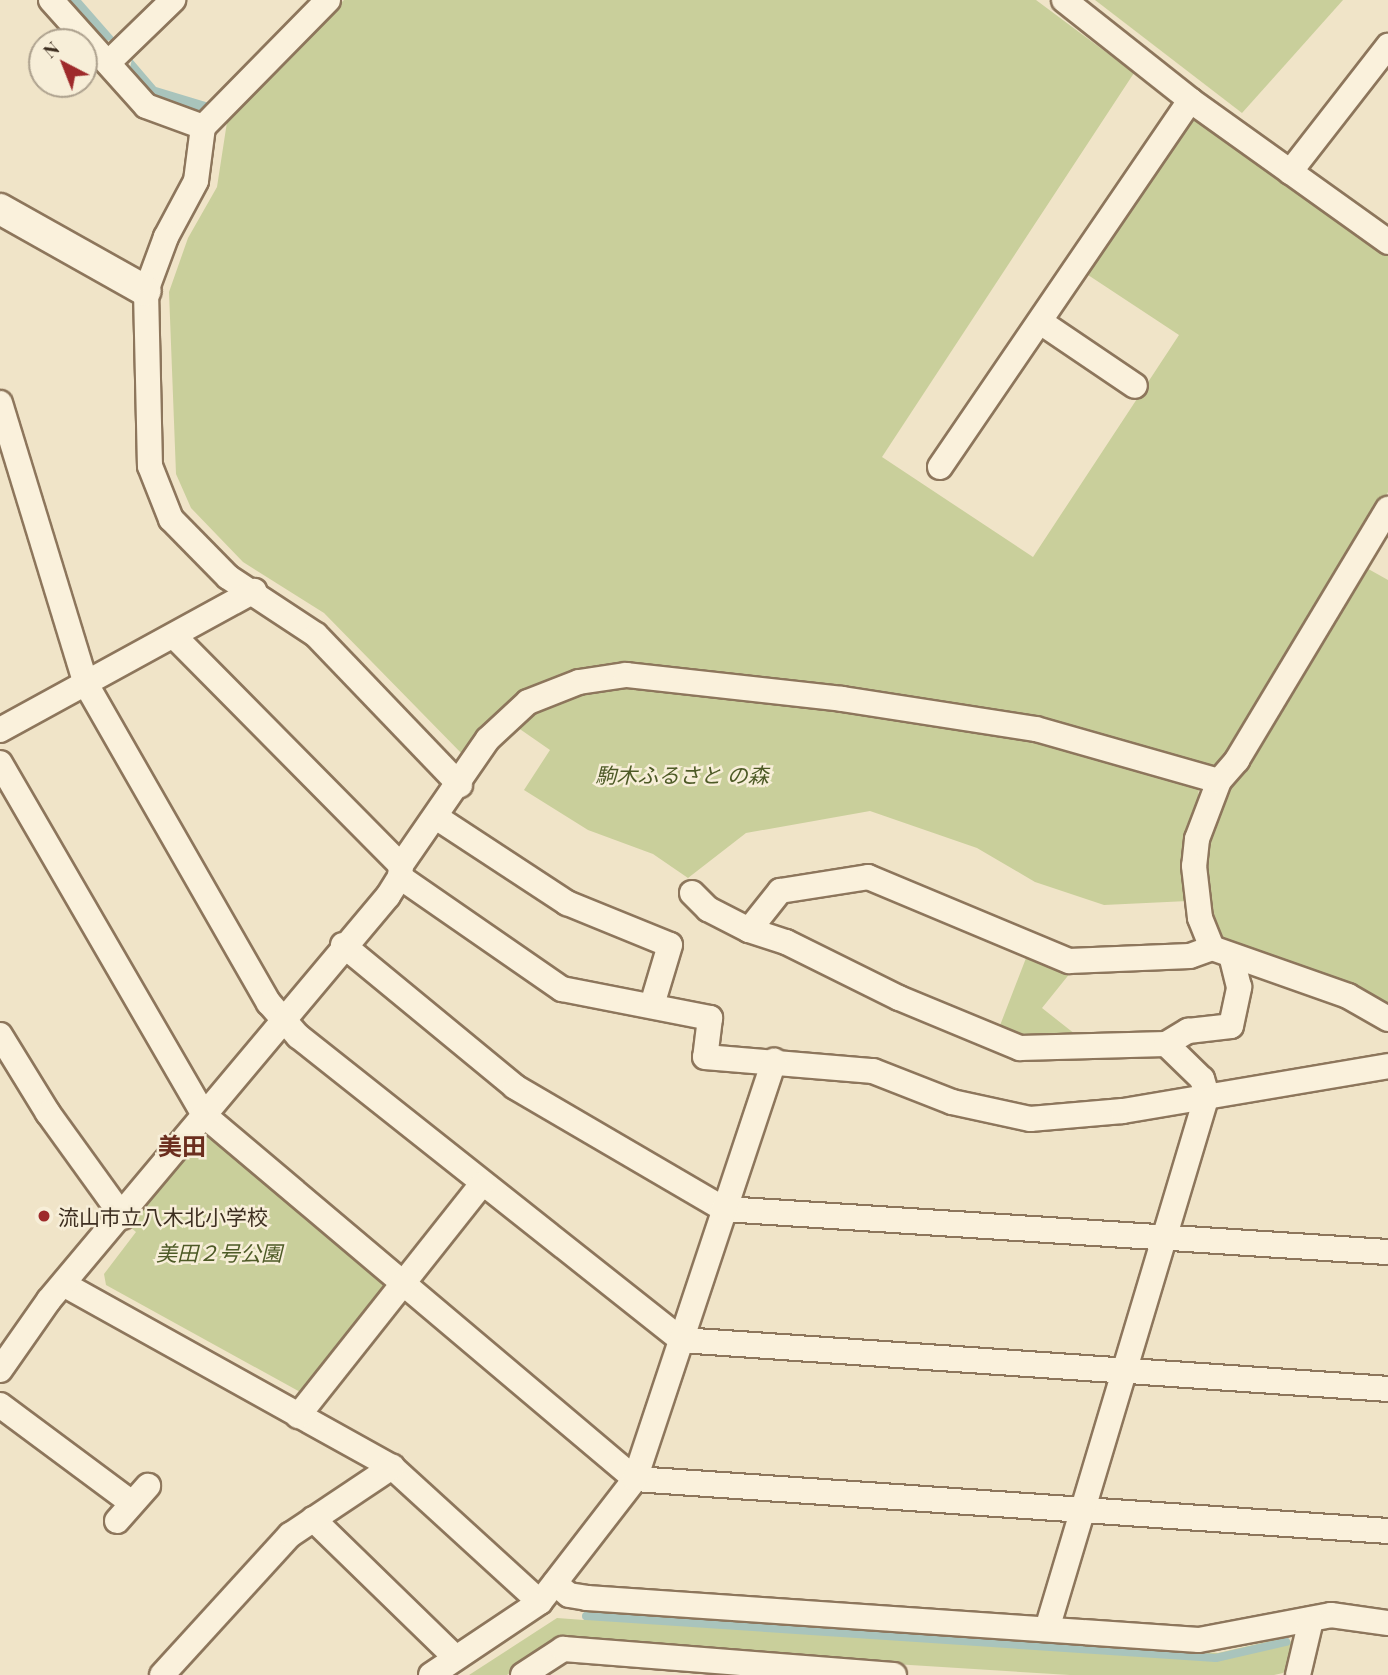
<!DOCTYPE html>
<html>
<head>
<meta charset="utf-8">
<style>
	body { margin:0 }
	#map { position:relative; width:1388px; height:1675px; overflow:hidden; background:#f0e4c8; font-family:"Playfair Display","Noto Sans JP",serif }
	div>[style] { position:absolute }
	.green>* { inset:0; background:#c9cf9b }
	.water>* { inset:0; background:#a9c4bc }
	.stream>* { height:8px; margin:-4px; padding:0 4px; transform-origin:4px; border-radius:4px; background:#a9c4bc }
	.roads { filter:drop-shadow(2px 0 #8d765c) drop-shadow(-2px 0 #8d765c) drop-shadow(0 2px #8d765c) drop-shadow(0 -2px #8d765c) }
	.minor>* { height:24px; margin:-12px; padding:0 12px; transform-origin:12px; border-radius:12px; background:#faf1dc }
	.tertiary>* { height:30px; margin:-15px; padding:0 15px; transform-origin:15px; border-radius:15px; background:#faf1dc }
	.dots>* { width:19px; height:19px; translate:-50% -50%; box-sizing:border-box; border:4px solid #f7eed8; border-radius:50% }
	span { translate:-50% -50%; white-space:nowrap; text-align:center; line-height:1.15; -webkit-text-stroke:5px #f7eed8; paint-order:stroke }
	.park-label { font-size:21px; color:#4d5a26; font-style:italic }
	.poi-label { font-size:21px; color:#3d2e20 }
	.left { translate:0 -50%; text-align:left }
	.quarter-label { font-size:24px; color:#6b2e1e; font-weight:700 }
	.north { position:absolute; left:28px; top:28px; width:70px; height:70px; box-sizing:border-box; background:#f7eed8; border:2px solid #ada18e; border-radius:50%; rotate:318deg; font-size:19px; font-weight:700; line-height:28px; text-align:center; color:#3d2e20 }
	.north::after { content:''; display:block; margin:auto; width:24px; height:32px; background:#9e2a2b; clip-path:polygon(50% 0,100% 100%,50% 72%,0 100%) }
</style>
</head>
<body>
<div id="map">
	<div class="green">
		<i style="clip-path:polygon(344px 0,1036px 0,1134px 73px,882px 457px,1033px 557px,1179px 335px,1085px 273px,1190px 109px,1388px 256px,1388px 492px,1222px 764px,1211px 767px,588px 670px,466px 758px,324px 613px,243px 562px,191px 508px,176px 474px,169px 292px,188px 238px,217px 187px,229px 109px)"></i>
		<i style="clip-path:polygon(1095px 0,1343px 0,1242px 113px)"></i>
		<i style="clip-path:polygon(1363px 566px,1388px 580px,1388px 1010px,1233px 948px,1218px 936px,1204px 907px,1204px 851px,1220px 797px)"></i>
		<i style="clip-path:polygon(618px 683px,1032px 735px,1199px 787px,1188px 901px,1104px 905px,1035px 882px,977px 848px,870px 811px,746px 833px,688px 878px,653px 854px,588px 830px,524px 790px,550px 750px,514px 725px,541px 705px)"></i>
		<i style="clip-path:polygon(1028px 953px,1071px 972px,1042px 1008px,1080px 1038px,1024px 1036px,999px 1028px)"></i>
		<i style="clip-path:polygon(210px 1135px,383px 1280px,385px 1293px,302px 1393px,106px 1285px,104px 1274px,136px 1232px,129px 1226px,199px 1138px)"></i>
		<i style="clip-path:polygon(584px 1610px,1218px 1653px,1287px 1637px,1295px 1647px,1292px 1663px,1283px 1673px,1274px 1675px,1070px 1675px,558px 1643px,507px 1675px,469px 1675px,557px 1618px,584px 1620px)"></i>
	</div>
	<div class="water">
		<i style="clip-path:polygon(67px 0,81px 0,116px 40px,103px 41px)"></i>
		<i style="clip-path:polygon(132px 59px,156px 87px,209px 103px,200px 112px,151px 96px,129px 72px)"></i>
	</div>
	<div class="stream">
		<i style="left:586px;top:1616px;width:631px;rotate:3.81deg"></i>
		<i style="left:1216px;top:1658px;width:72px;rotate:-12.9deg"></i>
	</div>
	<div class="roads">
		<div class="minor">
			<i style="left:51px;top:0;width:142px;rotate:48.1deg"></i>
			<i style="left:146px;top:106px;width:61px;rotate:20.2deg"></i>
			<i style="left:328px;top:0;width:178px;rotate:134.5deg"></i>
			<i style="left:203px;top:127px;width:54px;rotate:97.4deg"></i>
			<i style="left:196px;top:181px;width:64px;rotate:118.2deg"></i>
			<i style="left:166px;top:237px;width:58px;rotate:110.3deg"></i>
			<i style="left:146px;top:291px;width:175px;rotate:88.7deg"></i>
			<i style="left:150px;top:466px;width:57px;rotate:68.4deg"></i>
			<i style="left:171px;top:519px;width:81px;rotate:45.5deg"></i>
			<i style="left:228px;top:577px;width:105px;rotate:33.4deg"></i>
			<i style="left:316px;top:635px;width:208px;rotate:46.2deg"></i>
			<i style="left:1064px;top:0;width:161px;rotate:38.4deg"></i>
			<i style="left:1190px;top:100px;width:244px;rotate:35.6deg"></i>
			<i style="left:108px;top:63px;width:91px;rotate:-44.1deg"></i>
			<i style="left:1290px;top:172px;width:160px;rotate:-52.1deg"></i>
			<i style="left:1042px;top:323px;width:112px;rotate:34.1deg"></i>
			<i style="left:0;top:403px;width:294px;rotate:73deg"></i>
			<i style="left:86px;top:684px;width:368px;rotate:60.2deg"></i>
			<i style="left:269px;top:1003px;width:44px;rotate:48.7deg"></i>
			<i style="left:298px;top:1036px;width:489px;rotate:38.4deg"></i>
			<i style="left:681px;top:1340px;width:709px;rotate:3.96deg"></i>
			<i style="left:940px;top:467px;width:444px;rotate:-55.7deg"></i>
			<i style="left:174px;top:636px;width:322px;rotate:45.3deg"></i>
			<i style="left:0;top:730px;width:290px;rotate:-28.7deg"></i>
			<i style="left:0;top:763px;width:408px;rotate:59.9deg"></i>
			<i style="left:205px;top:1116px;width:563px;rotate:40.17deg"></i>
			<i style="left:635px;top:1479px;width:755px;rotate:3.95deg"></i>
			<i style="left:1219px;top:781px;width:62px;rotate:110.8deg"></i>
			<i style="left:1197px;top:839px;width:27px;rotate:96deg"></i>
			<i style="left:1194px;top:866px;width:52px;rotate:83.4deg"></i>
			<i style="left:1200px;top:918px;width:32px;rotate:68deg"></i>
			<i style="left:1212px;top:948px;width:144px;rotate:19.4deg"></i>
			<i style="left:1348px;top:996px;width:46px;rotate:29.9deg"></i>
			<i style="left:436px;top:817px;width:157px;rotate:33.3deg"></i>
			<i style="left:567px;top:903px;width:111px;rotate:22.2deg"></i>
			<i style="left:670px;top:945px;width:63px;rotate:106.7deg"></i>
			<i style="left:400px;top:877px;width:197px;rotate:34.7deg"></i>
			<i style="left:562px;top:989px;width:151px;rotate:11.1deg"></i>
			<i style="left:710px;top:1018px;width:39px;rotate:97deg"></i>
			<i style="left:705px;top:1057px;width:169px;rotate:4.8deg"></i>
			<i style="left:873px;top:1071px;width:85px;rotate:21.4deg"></i>
			<i style="left:952px;top:1102px;width:80px;rotate:12.3deg"></i>
			<i style="left:1030px;top:1119px;width:93px;rotate:-4.9deg"></i>
			<i style="left:1123px;top:1111px;width:269px;rotate:-9.6deg"></i>
			<i style="left:692px;top:893px;width:23px;rotate:45deg"></i>
			<i style="left:708px;top:909px;width:46px;rotate:27.1deg"></i>
			<i style="left:749px;top:930px;width:39px;rotate:18deg"></i>
			<i style="left:786px;top:942px;width:126px;rotate:26.4deg"></i>
			<i style="left:899px;top:998px;width:131px;rotate:22.5deg"></i>
			<i style="left:1020px;top:1048px;width:146px;rotate:-1.6deg"></i>
			<i style="left:1166px;top:1044px;width:26px;rotate:-31deg"></i>
			<i style="left:1188px;top:1031px;width:43px;rotate:-6.6deg"></i>
			<i style="left:1231px;top:1026px;width:40px;rotate:-78deg"></i>
			<i style="left:1239px;top:987px;width:30px;rotate:-104deg"></i>
			<i style="left:749px;top:930px;width:50px;rotate:-51.5deg"></i>
			<i style="left:780px;top:891px;width:89px;rotate:-9deg"></i>
			<i style="left:868px;top:877px;width:218px;rotate:22.7deg"></i>
			<i style="left:1069px;top:961px;width:121px;rotate:-2.4deg"></i>
			<i style="left:1190px;top:956px;width:23px;rotate:-20deg"></i>
			<i style="left:343px;top:945px;width:223px;rotate:39.5deg"></i>
			<i style="left:515px;top:1087px;width:242px;rotate:30.3deg"></i>
			<i style="left:724px;top:1209px;width:665px;rotate:3.71deg"></i>
			<i style="left:0;top:1035px;width:92px;rotate:58.4deg"></i>
			<i style="left:48px;top:1113px;width:128px;rotate:54.2deg"></i>
			<i style="left:65px;top:1285px;width:374px;rotate:29.1deg"></i>
			<i style="left:392px;top:1467px;width:200px;rotate:42.4deg"></i>
			<i style="left:0;top:1370px;width:85px;rotate:-55deg"></i>
			<i style="left:49px;top:1300px;width:527px;rotate:-50deg"></i>
			<i style="left:388px;top:896px;width:22px;rotate:-58deg"></i>
			<i style="left:400px;top:877px;width:12px;rotate:-85deg"></i>
			<i style="left:401px;top:865px;width:153px;rotate:-55.4deg"></i>
			<i style="left:488px;top:739px;width:54px;rotate:-42.8deg"></i>
			<i style="left:528px;top:702px;width:55px;rotate:-21.4deg"></i>
			<i style="left:579px;top:682px;width:48px;rotate:-8.5deg"></i>
			<i style="left:626px;top:675px;width:217px;rotate:6.3deg"></i>
			<i style="left:842px;top:699px;width:196px;rotate:8.8deg"></i>
			<i style="left:1036px;top:729px;width:190px;rotate:15.9deg"></i>
			<i style="left:1219px;top:781px;width:28px;rotate:-49deg"></i>
			<i style="left:1237px;top:760px;width:293px;rotate:-59deg"></i>
			<i style="left:0;top:1405px;width:164px;rotate:36.6deg"></i>
			<i style="left:298px;top:1416px;width:295px;rotate:-51.6deg"></i>
			<i style="left:313px;top:1519px;width:199px;rotate:44.2deg"></i>
			<i style="left:117px;top:1521px;width:47px;rotate:-48.5deg"></i>
			<i style="left:555px;top:1583px;width:18px;rotate:41deg"></i>
			<i style="left:569px;top:1595px;width:18px;rotate:9deg"></i>
			<i style="left:587px;top:1598px;width:613px;rotate:3.93deg"></i>
			<i style="left:1199px;top:1640px;width:134px;rotate:-10.7deg"></i>
			<i style="left:1331px;top:1615px;width:58px;rotate:8deg"></i>
			<i style="left:1047px;top:1629px;width:557px;rotate:-73.32deg"></i>
			<i style="left:1207px;top:1095px;width:17px;rotate:-107deg"></i>
			<i style="left:1202px;top:1079px;width:50px;rotate:-135.8deg"></i>
			<i style="left:162px;top:1675px;width:190px;rotate:-47.6deg"></i>
			<i style="left:290px;top:1535px;width:123px;rotate:-33.7deg"></i>
			<i style="left:431px;top:1675px;width:131px;rotate:-33.8deg"></i>
			<i style="left:540px;top:1602px;width:155px;rotate:-52.3deg"></i>
			<i style="left:635px;top:1479px;width:441px;rotate:-71.6deg"></i>
			<i style="left:523px;top:1675px;width:48px;rotate:-33deg"></i>
			<i style="left:563px;top:1649px;width:332px;rotate:4.5deg"></i>
			<i style="left:1298px;top:1675px;width:57px;rotate:-76.7deg"></i>
		</div>
		<div class="tertiary">
			<i style="left:0;top:209px;width:167px;rotate:29.3deg"></i>
		</div>
	</div>
	<div class="dots">
		<i style="left:44px;top:1216px;background:#9e2a2b"></i>
	</div>
	<div class="park-label">
		<span style="left:682px;top:774px">駒木ふるさと の森</span>
		<span style="left:219px;top:1252px">美田２号公園</span>
	</div>
	<div class="poi-label">
		<span class="left" style="left:58px;top:1216px">流山市立八木北小学校</span>
	</div>
	<div class="quarter-label">
		<span style="left:182px;top:1146px">美田</span>
	</div>
	<div class="north">N</div>
</div>
</body>
</html>
